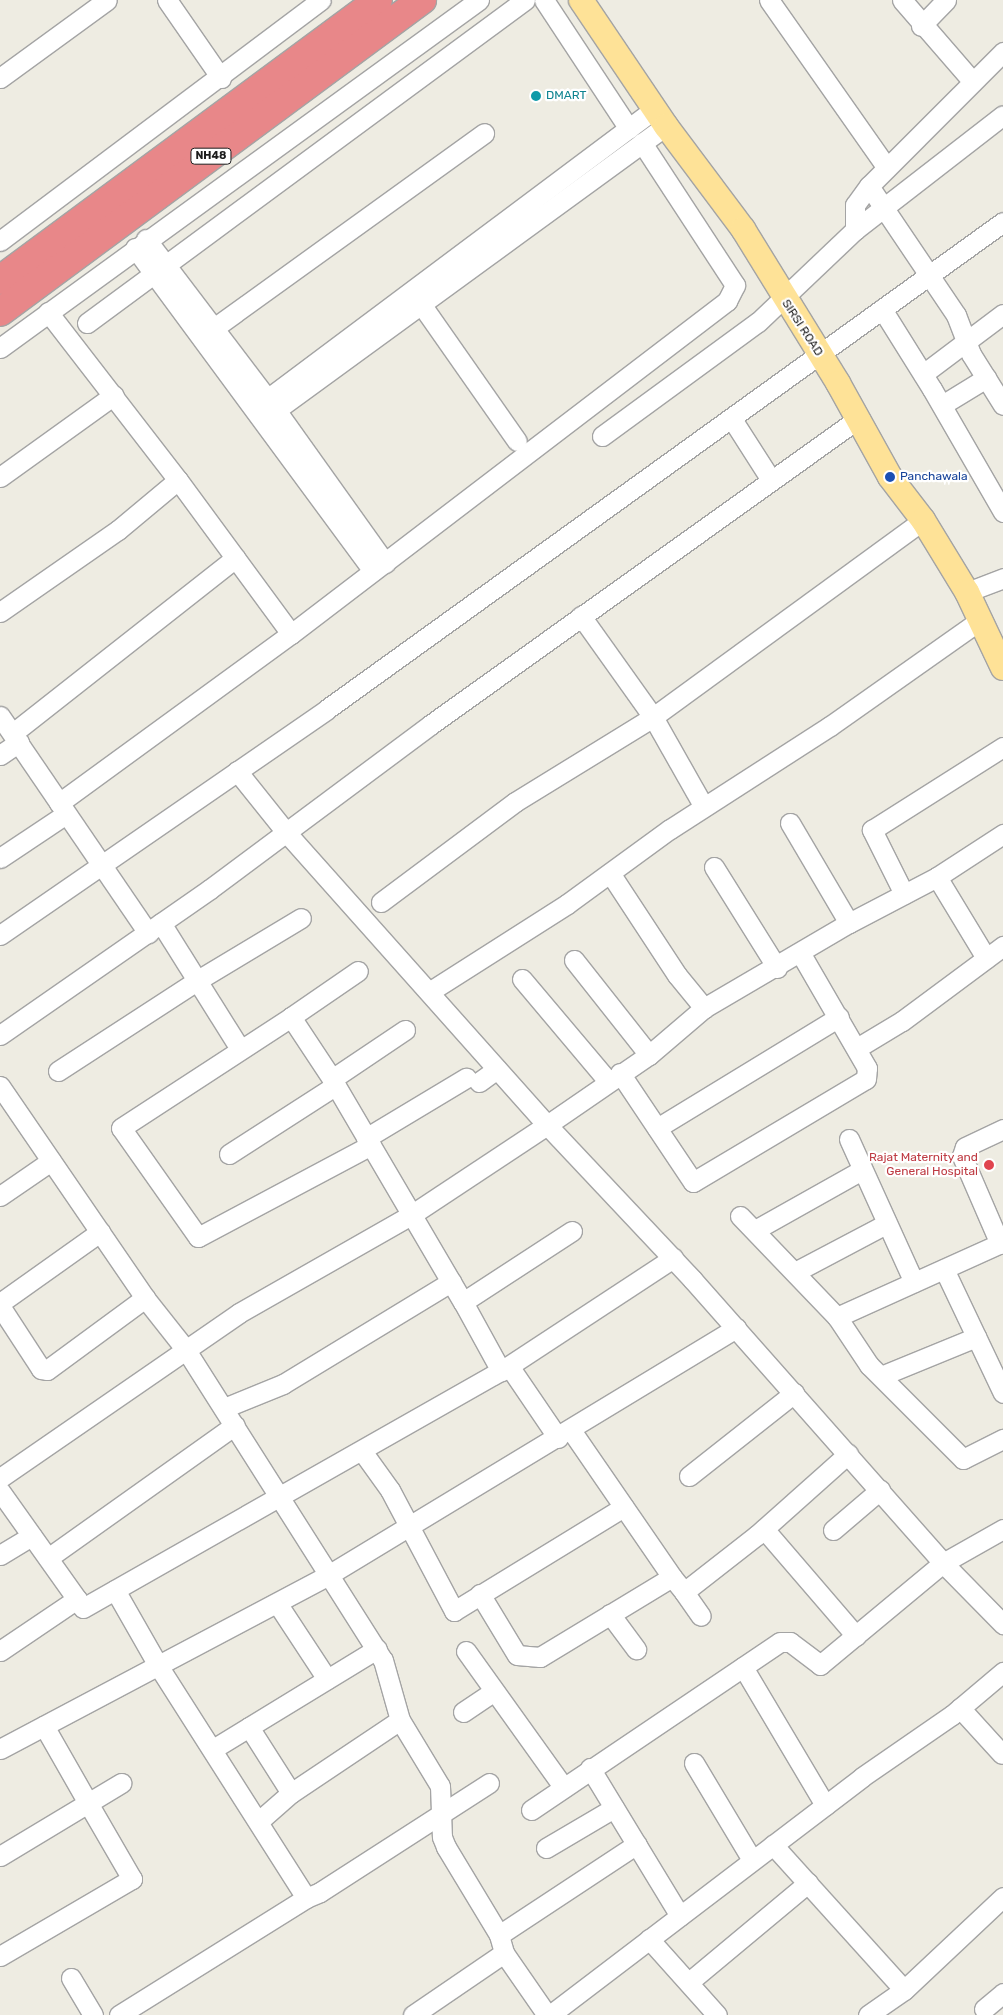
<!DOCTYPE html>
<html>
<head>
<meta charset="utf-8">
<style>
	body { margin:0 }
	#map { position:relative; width:1003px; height:2015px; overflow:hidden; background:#eeece2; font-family:Rubik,sans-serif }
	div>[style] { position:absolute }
	.roads { filter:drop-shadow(1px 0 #a4a4a4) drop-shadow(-1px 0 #a4a4a4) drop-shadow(0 1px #a4a4a4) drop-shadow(0 -1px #a4a4a4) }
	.minor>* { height:19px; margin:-9.5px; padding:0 9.5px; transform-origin:9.5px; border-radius:9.5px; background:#fff }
	.major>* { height:24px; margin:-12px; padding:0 12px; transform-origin:12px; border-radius:12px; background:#fee297 }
	.highway>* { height:28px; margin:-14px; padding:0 14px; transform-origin:14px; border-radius:14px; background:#e88789 }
	.dots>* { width:14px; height:14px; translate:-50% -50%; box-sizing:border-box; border:2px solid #fff; border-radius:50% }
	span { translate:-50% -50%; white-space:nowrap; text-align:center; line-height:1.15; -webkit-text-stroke:4.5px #fff; paint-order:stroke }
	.shield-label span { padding:1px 4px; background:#fff; border:1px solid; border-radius:4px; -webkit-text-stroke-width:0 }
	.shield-label { font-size:11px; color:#1d1d1d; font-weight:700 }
	.culture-label { font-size:12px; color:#0d838f }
	.left { translate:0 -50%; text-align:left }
	.street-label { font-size:12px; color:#1d1d1d }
	.transit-label { font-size:12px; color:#164399 }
	.health-label { font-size:12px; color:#be3a42 }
	.right { translate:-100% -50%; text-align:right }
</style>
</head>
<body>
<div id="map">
	<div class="roads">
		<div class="minor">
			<i style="left:167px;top:0;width:95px;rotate:55.3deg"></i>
			<i style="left:544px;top:0;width:154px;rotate:56.6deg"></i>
			<i style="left:769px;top:0;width:205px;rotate:54.9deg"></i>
			<i style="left:902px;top:0;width:108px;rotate:49.1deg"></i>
			<i style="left:921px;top:26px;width:36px;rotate:-46deg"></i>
			<i style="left:0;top:78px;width:132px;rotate:-36.1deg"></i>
			<i style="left:869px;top:186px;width:156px;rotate:56deg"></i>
			<i style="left:956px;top:315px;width:42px;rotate:69deg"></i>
			<i style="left:971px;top:354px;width:60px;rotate:57.9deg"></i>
			<i style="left:855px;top:230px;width:25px;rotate:-90deg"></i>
			<i style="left:855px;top:205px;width:24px;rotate:-54deg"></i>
			<i style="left:869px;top:186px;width:190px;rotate:-45deg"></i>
			<i style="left:146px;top:239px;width:215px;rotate:52.8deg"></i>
			<i style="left:276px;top:410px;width:188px;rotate:54.5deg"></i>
			<i style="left:0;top:241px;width:401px;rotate:-36.9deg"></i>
			<i style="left:135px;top:248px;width:401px;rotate:53.6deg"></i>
			<i style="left:421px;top:304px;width:167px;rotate:55deg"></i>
			<i style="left:882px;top:309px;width:94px;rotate:58deg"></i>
			<i style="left:932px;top:389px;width:142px;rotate:60deg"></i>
			<i style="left:48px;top:312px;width:212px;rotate:52.3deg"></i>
			<i style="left:178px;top:480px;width:191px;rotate:53.7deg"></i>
			<i style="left:87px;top:323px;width:544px;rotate:-36.41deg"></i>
			<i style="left:214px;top:328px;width:333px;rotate:-35.8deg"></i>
			<i style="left:0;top:348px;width:592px;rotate:-36deg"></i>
			<i style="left:923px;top:374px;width:100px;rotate:-36.9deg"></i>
			<i style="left:267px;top:399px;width:483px;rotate:-36.8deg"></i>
			<i style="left:942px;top:405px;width:52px;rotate:-31.5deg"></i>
			<i style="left:276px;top:410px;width:482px;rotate:-36.1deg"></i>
			<i style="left:732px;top:419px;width:72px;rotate:57.4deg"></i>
			<i style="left:602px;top:436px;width:193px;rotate:-36.2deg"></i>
			<i style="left:758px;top:322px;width:134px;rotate:-43.5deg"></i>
			<i style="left:855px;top:230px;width:187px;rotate:-37.8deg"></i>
			<i style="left:0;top:477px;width:140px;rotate:-35.7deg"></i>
			<i style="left:967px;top:592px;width:39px;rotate:-21deg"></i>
			<i style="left:0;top:612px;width:144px;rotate:-34.8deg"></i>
			<i style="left:118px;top:530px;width:78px;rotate:-39.8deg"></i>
			<i style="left:581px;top:616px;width:124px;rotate:54.5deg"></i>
			<i style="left:653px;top:717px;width:103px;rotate:60.5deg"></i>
			<i style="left:0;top:716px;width:263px;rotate:55.7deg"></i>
			<i style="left:13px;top:733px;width:283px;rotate:-38.2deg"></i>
			<i style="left:0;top:755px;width:23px;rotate:-34deg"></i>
			<i style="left:237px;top:771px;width:77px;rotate:51.3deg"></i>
			<i style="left:285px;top:831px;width:394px;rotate:48.3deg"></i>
			<i style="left:547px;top:1125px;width:212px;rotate:46.7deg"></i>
			<i style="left:692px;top:1279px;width:379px;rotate:48.5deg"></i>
			<i style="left:943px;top:1563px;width:86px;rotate:45.5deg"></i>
			<i style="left:59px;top:803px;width:287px;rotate:-36.1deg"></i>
			<i style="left:291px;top:634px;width:549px;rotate:-37.37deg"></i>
			<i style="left:727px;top:301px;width:18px;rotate:-63deg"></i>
			<i style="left:735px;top:285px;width:170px;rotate:-123.2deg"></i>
			<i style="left:790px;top:823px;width:116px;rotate:59.5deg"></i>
			<i style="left:0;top:858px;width:79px;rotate:-33.7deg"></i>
			<i style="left:714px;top:867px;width:119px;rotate:58deg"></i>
			<i style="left:610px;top:873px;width:122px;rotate:56.7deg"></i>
			<i style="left:677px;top:975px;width:43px;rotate:50.7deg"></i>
			<i style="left:937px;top:877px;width:95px;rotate:58.8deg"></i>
			<i style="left:904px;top:894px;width:72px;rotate:-116.6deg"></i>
			<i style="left:872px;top:830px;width:155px;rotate:-32.4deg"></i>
			<i style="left:381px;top:902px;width:167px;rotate:-36.7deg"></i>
			<i style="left:515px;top:802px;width:162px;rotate:-31.6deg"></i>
			<i style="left:653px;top:717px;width:334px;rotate:-36.1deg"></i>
			<i style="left:161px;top:923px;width:149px;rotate:57.9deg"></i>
			<i style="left:0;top:935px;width:397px;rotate:-34.6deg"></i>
			<i style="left:327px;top:709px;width:833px;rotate:-35.77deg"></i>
			<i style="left:574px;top:960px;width:121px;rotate:51.7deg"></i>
			<i style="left:522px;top:979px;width:133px;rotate:49.9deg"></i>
			<i style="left:429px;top:992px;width:164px;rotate:-32.5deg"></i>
			<i style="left:567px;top:904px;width:127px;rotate:-36.1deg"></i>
			<i style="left:670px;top:829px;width:190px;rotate:-32.8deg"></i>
			<i style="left:830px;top:726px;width:184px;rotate:-35.2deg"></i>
			<i style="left:291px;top:1017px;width:81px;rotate:-34.5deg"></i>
			<i style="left:0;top:1035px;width:256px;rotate:-34.8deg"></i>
			<i style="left:210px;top:889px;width:274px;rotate:-36.7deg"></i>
			<i style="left:430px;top:725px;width:528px;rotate:-35.59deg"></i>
			<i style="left:857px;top:1048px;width:52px;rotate:-31deg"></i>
			<i style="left:902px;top:1021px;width:126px;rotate:-36.6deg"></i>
			<i style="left:58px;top:1071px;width:167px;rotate:-33deg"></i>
			<i style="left:198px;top:980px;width:120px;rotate:-31deg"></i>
			<i style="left:620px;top:1073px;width:131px;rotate:56.2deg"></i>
			<i style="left:693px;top:1182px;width:201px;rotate:-30.8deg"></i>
			<i style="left:866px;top:1079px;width:11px;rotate:-85deg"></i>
			<i style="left:867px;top:1068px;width:132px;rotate:-120.1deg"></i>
			<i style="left:332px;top:1079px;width:88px;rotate:-33.9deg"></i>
			<i style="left:479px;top:1082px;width:22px;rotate:-36deg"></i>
			<i style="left:0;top:1086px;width:257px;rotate:55.6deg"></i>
			<i style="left:145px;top:1298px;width:66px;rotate:51.7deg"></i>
			<i style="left:186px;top:1350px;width:367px;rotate:57.6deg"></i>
			<i style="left:383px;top:1660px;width:62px;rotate:74.2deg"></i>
			<i style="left:400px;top:1720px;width:77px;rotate:58.8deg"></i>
			<i style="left:440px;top:1786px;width:51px;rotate:87.8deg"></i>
			<i style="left:442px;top:1837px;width:11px;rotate:68deg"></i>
			<i style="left:446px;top:1847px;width:103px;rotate:58.9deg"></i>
			<i style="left:499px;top:1935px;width:19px;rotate:74deg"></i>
			<i style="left:504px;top:1953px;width:75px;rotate:55.3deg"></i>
			<i style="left:657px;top:1128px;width:213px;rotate:-31.4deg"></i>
			<i style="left:366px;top:1138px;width:117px;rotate:-31deg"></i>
			<i style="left:849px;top:1139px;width:157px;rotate:65.6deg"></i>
			<i style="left:371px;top:1145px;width:196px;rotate:152deg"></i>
			<i style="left:198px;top:1237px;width:133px;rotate:-125.2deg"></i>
			<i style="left:121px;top:1128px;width:203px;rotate:-33.1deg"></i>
			<i style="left:291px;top:1017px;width:74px;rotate:56.5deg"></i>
			<i style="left:332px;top:1079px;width:259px;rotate:59.6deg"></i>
			<i style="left:463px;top:1302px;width:79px;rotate:61.2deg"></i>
			<i style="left:229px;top:1154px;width:127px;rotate:-32.8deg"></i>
			<i style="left:0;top:1196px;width:62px;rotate:-34.5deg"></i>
			<i style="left:740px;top:1216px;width:140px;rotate:46.2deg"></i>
			<i style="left:837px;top:1317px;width:58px;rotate:56.3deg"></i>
			<i style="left:869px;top:1365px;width:133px;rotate:45deg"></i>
			<i style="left:963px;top:1459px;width:45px;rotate:-26.6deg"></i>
			<i style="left:755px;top:1230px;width:123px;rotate:-29.3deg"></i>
			<i style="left:1000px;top:1244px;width:96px;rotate:-113.4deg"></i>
			<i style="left:962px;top:1156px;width:9px;rotate:-72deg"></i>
			<i style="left:965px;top:1147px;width:42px;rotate:-25.3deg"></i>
			<i style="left:944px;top:1269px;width:137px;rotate:64.6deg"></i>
			<i style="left:795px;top:1272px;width:103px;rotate:-27.8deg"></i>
			<i style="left:463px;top:1302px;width:130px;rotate:-33.1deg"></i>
			<i style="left:0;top:1303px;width:123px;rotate:-35.4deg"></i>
			<i style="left:0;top:1306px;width:75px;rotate:56.9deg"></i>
			<i style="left:41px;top:1369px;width:6px;rotate:9deg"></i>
			<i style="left:47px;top:1370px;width:122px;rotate:-36.3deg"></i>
			<i style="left:837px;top:1317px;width:182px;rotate:-24.3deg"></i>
			<i style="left:509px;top:1366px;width:87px;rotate:55.8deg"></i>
			<i style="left:881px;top:1376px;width:103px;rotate:-22.3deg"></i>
			<i style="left:224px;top:1408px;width:64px;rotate:-22.1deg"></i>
			<i style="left:283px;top:1384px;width:197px;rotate:-31.3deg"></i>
			<i style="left:362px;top:1451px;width:48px;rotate:54.3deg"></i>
			<i style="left:390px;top:1490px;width:137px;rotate:62.1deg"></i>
			<i style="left:454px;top:1611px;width:199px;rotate:-31.5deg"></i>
			<i style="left:689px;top:1476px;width:134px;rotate:-38.3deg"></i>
			<i style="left:0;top:1478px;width:290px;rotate:-34.6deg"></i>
			<i style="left:239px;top:1313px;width:198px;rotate:-29.7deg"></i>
			<i style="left:411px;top:1215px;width:163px;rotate:-33.5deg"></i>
			<i style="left:547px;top:1125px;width:124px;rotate:-34.5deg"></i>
			<i style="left:649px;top:1055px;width:72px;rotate:-40.5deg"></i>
			<i style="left:704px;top:1008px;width:168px;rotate:-30.4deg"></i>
			<i style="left:849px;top:923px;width:99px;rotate:-27.6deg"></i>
			<i style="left:937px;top:877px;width:79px;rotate:-33.1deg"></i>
			<i style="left:0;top:1491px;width:143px;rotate:54.6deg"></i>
			<i style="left:83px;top:1608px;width:481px;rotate:-29.6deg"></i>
			<i style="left:501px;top:1371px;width:206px;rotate:-33.3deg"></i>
			<i style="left:764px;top:1529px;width:141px;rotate:49.3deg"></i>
			<i style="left:833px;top:1530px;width:62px;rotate:-40.4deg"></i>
			<i style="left:0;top:1555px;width:37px;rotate:-31deg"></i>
			<i style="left:48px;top:1558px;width:229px;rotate:-35.4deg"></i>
			<i style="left:672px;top:1577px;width:19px;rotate:51deg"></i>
			<i style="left:684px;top:1592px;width:93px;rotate:-38deg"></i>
			<i style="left:757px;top:1535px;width:122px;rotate:-41.7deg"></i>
			<i style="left:115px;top:1590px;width:89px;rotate:60.3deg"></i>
			<i style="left:159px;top:1667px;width:274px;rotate:57.5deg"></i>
			<i style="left:306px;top:1898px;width:15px;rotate:-23deg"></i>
			<i style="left:320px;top:1892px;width:201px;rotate:-32.8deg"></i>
			<i style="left:684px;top:1592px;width:29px;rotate:55deg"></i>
			<i style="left:480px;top:1594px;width:71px;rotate:58.8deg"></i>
			<i style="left:517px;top:1655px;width:23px;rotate:5deg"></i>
			<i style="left:540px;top:1657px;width:154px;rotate:-31.2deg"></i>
			<i style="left:672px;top:1577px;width:178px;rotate:-124.5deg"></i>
			<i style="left:277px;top:1603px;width:91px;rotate:56.7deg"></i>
			<i style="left:610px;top:1614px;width:44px;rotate:53.4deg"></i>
			<i style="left:0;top:1651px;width:93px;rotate:-34deg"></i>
			<i style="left:466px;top:1651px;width:168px;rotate:54.4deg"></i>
			<i style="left:743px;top:1667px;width:161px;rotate:59.3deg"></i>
			<i style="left:960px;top:1708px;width:62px;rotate:47.6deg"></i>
			<i style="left:463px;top:1712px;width:37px;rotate:-34deg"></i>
			<i style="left:249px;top:1727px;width:78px;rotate:57.5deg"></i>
			<i style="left:0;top:1749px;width:374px;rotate:-27.9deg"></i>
			<i style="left:330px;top:1574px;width:475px;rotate:-31.2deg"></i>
			<i style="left:213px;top:1749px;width:192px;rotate:-31.4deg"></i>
			<i style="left:694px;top:1763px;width:113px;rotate:59.1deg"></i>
			<i style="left:590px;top:1768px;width:173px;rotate:58.7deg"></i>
			<i style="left:531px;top:1810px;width:300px;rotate:-34deg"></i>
			<i style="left:780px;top:1642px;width:10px"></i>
			<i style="left:790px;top:1642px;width:38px;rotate:37deg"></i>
			<i style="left:820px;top:1665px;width:160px;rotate:-39.7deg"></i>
			<i style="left:943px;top:1563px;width:69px;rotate:-29.5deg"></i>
			<i style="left:259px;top:1821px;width:43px;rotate:-41.2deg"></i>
			<i style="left:291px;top:1793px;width:131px;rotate:-33.8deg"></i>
			<i style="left:773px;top:1845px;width:195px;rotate:47.9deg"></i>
			<i style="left:546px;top:1848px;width:79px;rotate:-30.5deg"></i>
			<i style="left:0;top:1856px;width:103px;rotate:-31.1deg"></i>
			<i style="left:88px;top:1803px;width:89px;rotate:-119.7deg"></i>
			<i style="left:499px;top:1935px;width:165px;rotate:-33.4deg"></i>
			<i style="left:649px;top:1939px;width:102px;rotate:48.2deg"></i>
			<i style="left:0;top:1956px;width:153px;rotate:-30.3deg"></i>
			<i style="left:132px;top:1879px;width:88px;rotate:-120.1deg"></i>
			<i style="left:88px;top:1803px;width:39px;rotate:-31deg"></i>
			<i style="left:71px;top:1978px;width:43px;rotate:59.3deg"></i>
			<i style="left:689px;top:1982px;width:155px;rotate:-39.8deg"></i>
			<i style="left:984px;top:2009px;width:25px;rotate:-40deg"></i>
			<i style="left:119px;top:2015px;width:221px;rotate:-32deg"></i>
			<i style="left:413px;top:2015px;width:110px;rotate:-34.3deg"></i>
			<i style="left:550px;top:2015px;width:392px;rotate:-37.3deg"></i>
			<i style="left:862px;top:1777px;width:109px;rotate:-34.6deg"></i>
			<i style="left:952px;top:1715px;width:67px;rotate:-40.1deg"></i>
			<i style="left:868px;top:2015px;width:44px;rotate:-34.8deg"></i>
			<i style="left:904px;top:1990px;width:136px;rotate:-43.2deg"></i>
		</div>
		<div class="major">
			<i style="left:581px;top:0;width:152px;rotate:56deg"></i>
			<i style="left:666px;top:126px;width:129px;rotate:53.2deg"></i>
			<i style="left:743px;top:229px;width:181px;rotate:58.3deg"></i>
			<i style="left:838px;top:383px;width:107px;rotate:61deg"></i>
			<i style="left:890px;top:477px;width:54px;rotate:52.5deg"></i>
			<i style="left:923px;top:520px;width:84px;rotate:58.6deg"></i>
			<i style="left:967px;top:592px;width:84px;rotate:64.7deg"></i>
		</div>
		<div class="highway">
			<i style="left:0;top:280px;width:470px;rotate:-36.5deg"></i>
			<i style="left:0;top:312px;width:525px;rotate:-36.48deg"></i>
		</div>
	</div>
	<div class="dots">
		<i style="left:536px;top:96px;background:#0f9aa8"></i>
		<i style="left:890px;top:477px;background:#1a4fb4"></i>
		<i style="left:989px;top:1165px;background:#e0444e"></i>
	</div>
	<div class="shield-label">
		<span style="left:211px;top:156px">NH48</span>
	</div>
	<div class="culture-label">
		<span class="left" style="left:546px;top:96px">DMART</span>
	</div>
	<div class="street-label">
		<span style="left:802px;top:328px;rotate:57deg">SIRSI ROAD</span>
	</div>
	<div class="transit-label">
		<span class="left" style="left:900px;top:477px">Panchawala</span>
	</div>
	<div class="health-label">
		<span class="right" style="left:978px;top:1165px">Rajat Maternity and<br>General Hospital</span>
	</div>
</div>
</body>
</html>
